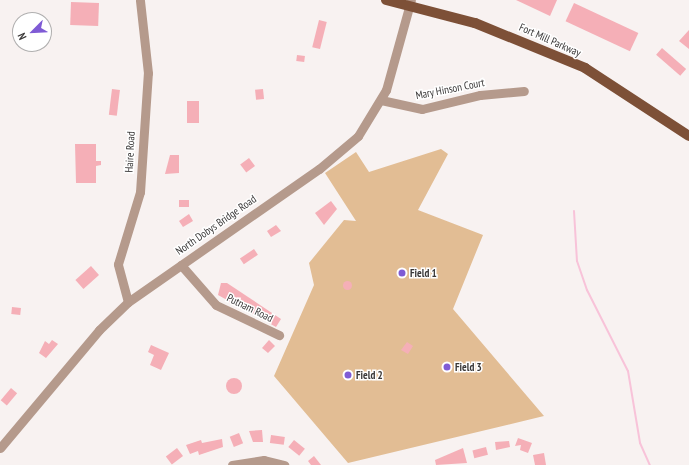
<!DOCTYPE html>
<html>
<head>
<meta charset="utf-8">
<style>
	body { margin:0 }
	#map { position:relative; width:689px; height:465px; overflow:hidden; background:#f8f2f1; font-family:"PT Sans Narrow",sans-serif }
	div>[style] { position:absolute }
	.green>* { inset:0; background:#e2bd94 }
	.stream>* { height:2px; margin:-1px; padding:0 1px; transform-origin:1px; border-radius:1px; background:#f8c3d9 }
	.building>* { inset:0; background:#f5afb7; transform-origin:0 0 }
	.round { border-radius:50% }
	.minor>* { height:9px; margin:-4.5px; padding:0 4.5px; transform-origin:4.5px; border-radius:4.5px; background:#b59a8c }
	.major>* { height:10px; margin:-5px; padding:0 5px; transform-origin:5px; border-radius:5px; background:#7d5037 }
	.dots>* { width:11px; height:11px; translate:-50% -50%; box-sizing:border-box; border:2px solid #fff; border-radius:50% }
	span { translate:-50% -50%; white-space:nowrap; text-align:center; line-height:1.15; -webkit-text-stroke:3px #fff; paint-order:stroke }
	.street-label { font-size:11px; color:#3a3838 }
	.poi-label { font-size:11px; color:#3a3838; font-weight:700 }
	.left { translate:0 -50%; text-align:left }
	.north { position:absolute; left:12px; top:12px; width:40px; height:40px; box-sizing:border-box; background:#fff; border:1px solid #b0afaf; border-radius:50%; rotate:246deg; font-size:11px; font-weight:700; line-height:16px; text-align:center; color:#3a3838 }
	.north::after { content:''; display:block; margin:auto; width:14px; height:18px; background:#7f5bd5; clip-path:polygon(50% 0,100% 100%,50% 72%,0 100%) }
</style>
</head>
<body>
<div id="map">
	<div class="green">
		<i style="clip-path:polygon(441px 149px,448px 154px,418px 210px,483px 235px,453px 309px,544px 416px,348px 463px,274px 376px,314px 285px,309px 263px,344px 220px,356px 221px,325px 173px,356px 152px,369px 172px)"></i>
	</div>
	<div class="stream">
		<i style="left:574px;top:211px;width:50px;rotate:86.6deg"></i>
		<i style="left:577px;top:261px;width:31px;rotate:71deg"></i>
		<i style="left:587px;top:290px;width:91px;rotate:63.2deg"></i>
		<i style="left:628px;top:371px;width:73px;rotate:80.5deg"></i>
		<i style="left:640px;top:443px;width:24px;rotate:66deg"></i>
	</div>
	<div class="building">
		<i style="clip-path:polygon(516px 0,557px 0,550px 16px)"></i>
		<i style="left:71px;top:2px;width:28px;height:23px;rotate:2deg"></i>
		<i style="left:574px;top:3px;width:71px;height:20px;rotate:25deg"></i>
		<i style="left:319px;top:20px;width:8px;height:28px;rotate:14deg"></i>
		<i style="clip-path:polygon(689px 30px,689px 49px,679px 41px)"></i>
		<i style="left:662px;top:48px;width:32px;height:9px;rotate:41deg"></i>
		<i style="left:297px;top:55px;width:8px;height:6px;rotate:7deg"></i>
		<i style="left:112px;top:89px;width:8px;height:26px;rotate:7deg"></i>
		<i style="left:263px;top:89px;width:10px;height:8px;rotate:84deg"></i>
		<i style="left:187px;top:101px;width:12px;height:22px"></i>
		<i style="clip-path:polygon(75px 144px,96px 144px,96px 161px,101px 161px,101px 165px,96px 166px,96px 183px,76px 183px)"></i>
		<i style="clip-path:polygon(170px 155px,179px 155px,179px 173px,165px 174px)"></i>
		<i style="left:249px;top:158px;width:10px;height:11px;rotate:53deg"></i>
		<i style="left:179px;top:200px;width:10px;height:7px"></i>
		<i style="clip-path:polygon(331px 201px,337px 209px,324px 225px,315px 213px)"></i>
		<i style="clip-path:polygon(189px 214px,193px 221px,183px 227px,179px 221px)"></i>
		<i style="clip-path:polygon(276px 225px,281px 231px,271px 237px,267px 231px)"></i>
		<i style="left:254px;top:249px;width:7px;height:17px;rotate:56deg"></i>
		<i style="left:91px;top:266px;width:12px;height:21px;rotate:48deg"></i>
		<i class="round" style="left:342.5px;top:280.5px;width:9px;height:9px"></i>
		<i style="clip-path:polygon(221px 283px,227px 283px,281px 319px,276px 327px,218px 295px)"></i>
		<i style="left:12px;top:307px;width:9px;height:7px;rotate:6deg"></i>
		<i style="clip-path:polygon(52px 340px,58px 344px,46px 358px,39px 353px,45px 341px,49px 344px)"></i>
		<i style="clip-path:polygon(269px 340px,275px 346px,268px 353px,262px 348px)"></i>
		<i style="clip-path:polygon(407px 342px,413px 346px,408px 354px,401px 350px)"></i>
		<i style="clip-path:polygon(151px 345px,169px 353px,161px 370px,150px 365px,154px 355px,148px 352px)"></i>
		<i class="round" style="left:226px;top:378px;width:16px;height:16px"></i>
		<i style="left:11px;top:388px;width:8px;height:16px;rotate:40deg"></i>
		<i style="clip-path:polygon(262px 430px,263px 442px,253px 442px,249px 431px)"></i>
		<i style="left:239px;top:433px;width:11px;height:10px;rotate:68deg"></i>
		<i style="left:271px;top:435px;width:14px;height:8px;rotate:8deg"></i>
		<i style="clip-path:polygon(518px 438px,532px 443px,528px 453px,520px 450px,521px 445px,515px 446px)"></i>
		<i style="clip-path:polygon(222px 439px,223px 447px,199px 455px,198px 451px,190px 454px,186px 445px,201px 440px,202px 443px)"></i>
		<i style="left:294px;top:440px;width:14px;height:9px;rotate:39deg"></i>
		<i style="clip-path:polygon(509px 441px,510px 447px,496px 450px,495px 442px)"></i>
		<i style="left:486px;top:447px;width:8px;height:14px;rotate:76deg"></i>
		<i style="left:177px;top:448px;width:10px;height:14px;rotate:53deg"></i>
		<i style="clip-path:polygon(463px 448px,467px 463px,436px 465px,435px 460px)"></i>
		<i style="clip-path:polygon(544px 453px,546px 465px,535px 465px,533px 455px)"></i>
		<i style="clip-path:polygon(314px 456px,321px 465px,311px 465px,308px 461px)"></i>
	</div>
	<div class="minor">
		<i style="left:381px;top:100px;width:42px;rotate:12.4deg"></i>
		<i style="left:422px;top:109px;width:60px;rotate:-13.6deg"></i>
		<i style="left:480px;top:95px;width:44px;rotate:-5.2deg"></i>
		<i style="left:181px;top:265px;width:53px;rotate:48.8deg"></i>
		<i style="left:216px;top:305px;width:70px;rotate:25.5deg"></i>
		<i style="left:128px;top:302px;width:39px;rotate:-105deg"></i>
		<i style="left:118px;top:264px;width:75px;rotate:-73deg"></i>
		<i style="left:140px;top:192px;width:119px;rotate:-86.2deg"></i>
		<i style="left:148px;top:73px;width:73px;rotate:-96.3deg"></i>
		<i style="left:0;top:448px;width:154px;rotate:-50deg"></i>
		<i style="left:99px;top:330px;width:40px;rotate:-44deg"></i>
		<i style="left:128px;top:302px;width:233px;rotate:-34.9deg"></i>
		<i style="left:319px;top:169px;width:51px;rotate:-40.2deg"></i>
		<i style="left:358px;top:136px;width:54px;rotate:-58.7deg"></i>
		<i style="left:386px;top:90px;width:93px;rotate:-74.5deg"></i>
		<i style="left:232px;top:465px;width:32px;rotate:-9deg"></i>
		<i style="left:264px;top:460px;width:21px;rotate:14deg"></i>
	</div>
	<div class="major">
		<i style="left:386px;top:0;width:92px;rotate:14.5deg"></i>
		<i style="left:475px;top:23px;width:119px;rotate:22.2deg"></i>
		<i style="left:585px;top:68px;width:124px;rotate:33.2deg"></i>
	</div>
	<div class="dots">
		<i style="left:402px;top:273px;background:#7f5bd5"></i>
		<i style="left:447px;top:367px;background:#7f5bd5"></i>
		<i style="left:348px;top:375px;background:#7f5bd5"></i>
	</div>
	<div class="street-label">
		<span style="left:550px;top:40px;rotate:24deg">Fort Mill Parkway</span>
		<span style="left:450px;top:89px;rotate:-11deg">Mary Hinson Court</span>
		<span style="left:130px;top:152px;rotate:-87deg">Haire Road</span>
		<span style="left:216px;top:225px;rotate:-35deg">North Dobys Bridge Road</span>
		<span style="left:250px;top:308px;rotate:26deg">Putnam Road</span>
	</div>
	<div class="poi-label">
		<span class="left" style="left:410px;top:273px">Field 1</span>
		<span class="left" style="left:455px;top:367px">Field 3</span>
		<span class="left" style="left:356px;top:375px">Field 2</span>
	</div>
	<div class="north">N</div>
</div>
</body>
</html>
